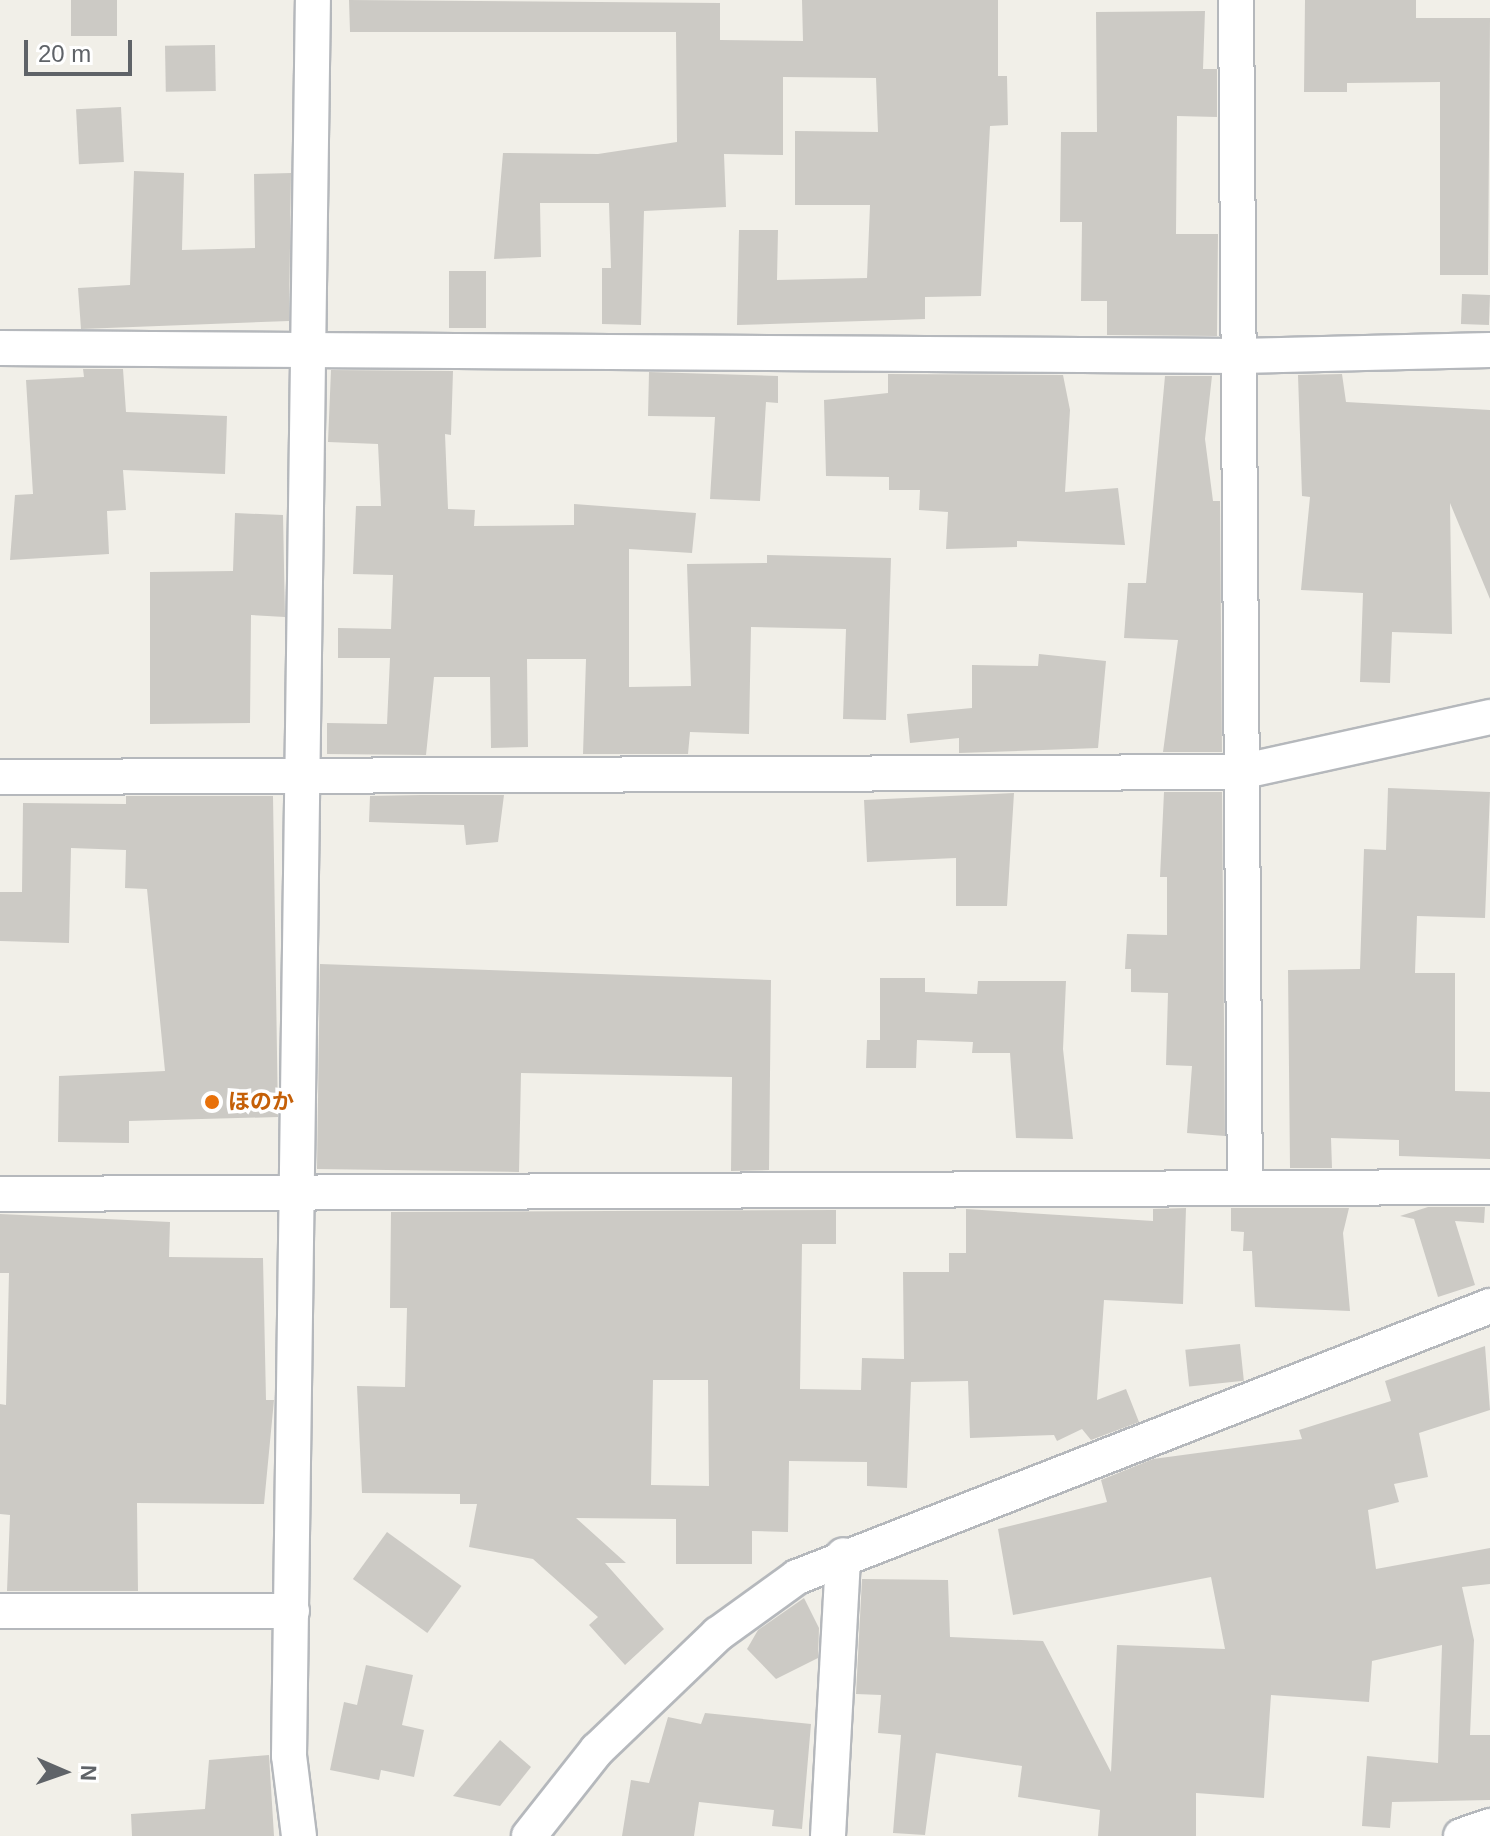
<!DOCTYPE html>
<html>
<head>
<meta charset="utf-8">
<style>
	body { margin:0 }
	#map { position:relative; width:1490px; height:1836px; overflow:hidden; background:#f1efe8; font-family:Arial,"Noto Sans JP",sans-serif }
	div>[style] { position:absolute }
	.building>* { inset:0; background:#cccac5; transform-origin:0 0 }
	.roads { filter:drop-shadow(2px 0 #b5b8bc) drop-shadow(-2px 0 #b5b8bc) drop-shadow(0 2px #b5b8bc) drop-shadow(0 -2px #b5b8bc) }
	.minor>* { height:34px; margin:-17px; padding:0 17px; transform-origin:17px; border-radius:17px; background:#fff }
	.dots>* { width:22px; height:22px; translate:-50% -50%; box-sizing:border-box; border:4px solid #fff; border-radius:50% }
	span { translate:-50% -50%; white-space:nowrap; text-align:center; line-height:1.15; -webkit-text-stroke:7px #fff; paint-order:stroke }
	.food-label { font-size:22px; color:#c56008; font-weight:700 }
	.left { translate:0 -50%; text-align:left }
	.north { position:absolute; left:24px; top:1732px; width:80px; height:80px; -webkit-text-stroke:6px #fff; paint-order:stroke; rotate:92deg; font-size:22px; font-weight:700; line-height:32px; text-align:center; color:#5f6368 }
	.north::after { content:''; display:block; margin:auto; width:28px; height:36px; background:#5f6368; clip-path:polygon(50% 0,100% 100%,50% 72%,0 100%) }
	.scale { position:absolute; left:24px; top:40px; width:108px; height:36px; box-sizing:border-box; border:4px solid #5f6368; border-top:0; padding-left:10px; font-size:24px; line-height:28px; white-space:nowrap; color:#5f6368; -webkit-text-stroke:6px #fff; paint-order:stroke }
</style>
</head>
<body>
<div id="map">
	<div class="building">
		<i style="left:71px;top:0;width:46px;height:36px"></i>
		<i style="clip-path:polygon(349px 0,720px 3px,720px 40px,803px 41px,802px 0,998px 0,998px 76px,1007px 76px,1008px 125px,990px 126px,981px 296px,925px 297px,925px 319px,737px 325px,739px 230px,778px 230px,777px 280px,867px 278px,870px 205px,795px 205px,795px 131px,878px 132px,876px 78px,783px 77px,783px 155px,724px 154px,726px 207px,644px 211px,641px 325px,602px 324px,602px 268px,611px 268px,609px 203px,540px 203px,541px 257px,494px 259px,503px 153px,598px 154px,677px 142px,676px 32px,350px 32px)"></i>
		<i style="clip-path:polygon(1305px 0,1416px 0,1416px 18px,1490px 18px,1488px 275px,1440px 275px,1440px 82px,1347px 83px,1347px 92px,1304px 92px)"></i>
		<i style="clip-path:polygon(1205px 11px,1203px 69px,1217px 69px,1217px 117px,1177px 116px,1176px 234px,1218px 234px,1217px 336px,1107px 335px,1107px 301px,1081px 301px,1082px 222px,1060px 222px,1061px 132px,1097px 132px,1096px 12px)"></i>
		<i style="left:215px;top:45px;width:46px;height:50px;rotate:89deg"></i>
		<i style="left:121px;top:107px;width:55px;height:45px;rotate:87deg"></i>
		<i style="clip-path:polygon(134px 171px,184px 173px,182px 250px,255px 248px,254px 174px,291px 173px,289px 321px,81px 329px,78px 288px,130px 285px)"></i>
		<i style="left:486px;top:271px;width:57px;height:37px;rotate:90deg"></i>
		<i style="left:1462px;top:294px;width:28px;height:30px;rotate:2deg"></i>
		<i style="clip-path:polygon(83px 369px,123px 369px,126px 412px,227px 416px,225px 474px,123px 470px,126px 510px,107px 511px,109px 554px,10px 560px,15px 495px,33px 494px,26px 380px,84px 377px)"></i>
		<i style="clip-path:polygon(331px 370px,453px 371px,451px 435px,445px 434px,448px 509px,475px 510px,474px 526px,574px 525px,574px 504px,696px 513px,692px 553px,629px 549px,629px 687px,691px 686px,687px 564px,767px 563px,767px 555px,891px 558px,886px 720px,843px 719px,846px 629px,751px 627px,749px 734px,690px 732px,688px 754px,583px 754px,586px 659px,527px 659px,528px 747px,491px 748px,490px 677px,434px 677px,426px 755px,327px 754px,327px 723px,387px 724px,390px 658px,338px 658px,338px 628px,391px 629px,393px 575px,353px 574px,356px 506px,381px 506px,378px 444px,328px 442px)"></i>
		<i style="clip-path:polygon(649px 372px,778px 376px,778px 403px,766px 402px,760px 501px,710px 499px,715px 417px,648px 416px)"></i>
		<i style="clip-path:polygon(888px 374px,1063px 375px,1070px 410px,1065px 492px,1118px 488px,1125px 545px,1017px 541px,1017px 547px,946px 549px,948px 512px,919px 510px,920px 490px,889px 490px,889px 477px,826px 476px,824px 400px,888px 393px)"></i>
		<i style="clip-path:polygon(1342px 374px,1346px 402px,1490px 410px,1490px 599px,1450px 503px,1452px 634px,1392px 632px,1390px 683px,1360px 682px,1363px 593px,1301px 590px,1310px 497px,1302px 496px,1298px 375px)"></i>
		<i style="clip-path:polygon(1165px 376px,1212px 376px,1205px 439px,1213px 501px,1220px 501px,1222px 752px,1163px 752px,1178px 640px,1124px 638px,1128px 583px,1146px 583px)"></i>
		<i style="clip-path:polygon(235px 513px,283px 515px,285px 617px,251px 615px,250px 723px,150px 724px,150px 572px,233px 571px)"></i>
		<i style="clip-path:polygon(1039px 654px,1106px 661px,1098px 748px,959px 753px,959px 738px,910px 743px,907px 714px,972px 708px,972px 665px,1038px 666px)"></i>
		<i style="clip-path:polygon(1388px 788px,1490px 792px,1485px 918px,1417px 916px,1415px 973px,1455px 973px,1455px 1091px,1490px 1092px,1490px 1159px,1399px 1156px,1399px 1140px,1331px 1138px,1332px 1168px,1290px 1168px,1288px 970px,1360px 969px,1364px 849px,1386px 850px)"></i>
		<i style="clip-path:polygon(1164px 792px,1222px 792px,1225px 1136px,1187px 1133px,1192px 1066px,1166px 1065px,1168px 993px,1131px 992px,1131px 969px,1125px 969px,1127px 934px,1167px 935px,1167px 877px,1160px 877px)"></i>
		<i style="clip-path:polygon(1014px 793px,1007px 906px,956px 906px,956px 858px,867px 862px,864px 800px)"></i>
		<i style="clip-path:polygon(421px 795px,504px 795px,498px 842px,466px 845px,464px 825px,369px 822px,370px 796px)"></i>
		<i style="clip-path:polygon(126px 796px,273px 796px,278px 1117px,129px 1121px,129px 1143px,58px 1142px,59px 1076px,165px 1071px,147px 889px,125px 888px,126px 850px,71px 848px,69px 943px,0 941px,0 892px,22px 892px,23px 803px,126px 804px)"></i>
		<i style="clip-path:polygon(320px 964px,771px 980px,769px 1170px,731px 1171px,732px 1077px,521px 1073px,519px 1172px,317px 1169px)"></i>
		<i style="clip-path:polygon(880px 978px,925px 978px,925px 992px,977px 994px,978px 981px,1066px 981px,1063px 1049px,1073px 1139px,1016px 1138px,1010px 1053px,972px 1053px,973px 1042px,917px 1040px,916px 1068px,866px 1068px,867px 1040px,880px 1040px)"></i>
		<i style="clip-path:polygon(1428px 1207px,1485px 1207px,1484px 1223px,1455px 1221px,1475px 1285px,1438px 1297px,1414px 1219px,1400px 1216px)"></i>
		<i style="clip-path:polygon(evenodd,1186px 1208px,1183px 1304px,1104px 1300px,1097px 1400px,1126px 1389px,1139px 1422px,1091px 1440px,1082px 1429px,1057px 1441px,1054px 1435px,970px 1438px,968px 1381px,911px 1382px,907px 1488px,867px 1486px,867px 1462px,789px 1461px,788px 1532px,752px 1531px,752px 1564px,676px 1564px,676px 1519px,576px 1518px,626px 1563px,605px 1563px,664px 1629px,625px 1665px,589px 1625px,598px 1617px,533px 1559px,469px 1547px,477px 1504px,460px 1504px,460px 1494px,362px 1493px,357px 1386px,405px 1387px,407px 1308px,390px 1308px,391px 1212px,836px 1210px,836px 1244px,802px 1244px,800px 1389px,861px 1390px,862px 1358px,904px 1359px,903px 1272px,949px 1272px,949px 1253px,966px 1253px,966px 1209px,1153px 1221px,1153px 1209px,1186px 1208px,653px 1380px,708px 1380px,709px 1486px,651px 1485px,653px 1380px)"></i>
		<i style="clip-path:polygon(1231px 1208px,1349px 1208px,1343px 1233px,1350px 1311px,1255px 1307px,1252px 1251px,1243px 1251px,1244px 1232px,1231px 1231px)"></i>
		<i style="clip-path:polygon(0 1214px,170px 1222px,169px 1257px,263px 1258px,266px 1400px,274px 1400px,264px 1504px,137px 1503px,138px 1591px,7px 1591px,10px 1515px,0 1514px,0 1404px,6px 1405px,9px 1273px,0 1273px)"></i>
		<i style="left:1240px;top:1344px;width:37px;height:55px;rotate:84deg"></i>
		<i style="clip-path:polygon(1485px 1346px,1490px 1410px,1419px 1433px,1428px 1477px,1394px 1484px,1399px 1502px,1368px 1510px,1376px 1569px,1490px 1548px,1490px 1584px,1462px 1587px,1474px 1640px,1470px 1735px,1490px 1735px,1490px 1800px,1392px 1802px,1390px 1828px,1362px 1826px,1367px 1756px,1438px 1763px,1442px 1645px,1372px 1661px,1369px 1702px,1271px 1695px,1264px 1798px,1196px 1793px,1196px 1836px,1098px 1836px,1100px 1810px,1018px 1797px,1022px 1766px,936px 1753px,925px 1835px,893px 1833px,901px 1735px,878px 1733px,881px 1695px,856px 1694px,862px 1579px,948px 1580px,950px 1637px,1043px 1641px,1111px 1772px,1117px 1645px,1225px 1649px,1211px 1577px,1013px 1615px,998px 1529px,1107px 1502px,1101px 1480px,1153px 1459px,1302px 1439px,1299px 1430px,1391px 1401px,1385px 1381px)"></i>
		<i style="left:387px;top:1532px;width:92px;height:58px;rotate:36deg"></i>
		<i style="clip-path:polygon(804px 1598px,819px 1628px,818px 1658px,776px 1679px,747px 1649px,758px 1630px)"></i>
		<i style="clip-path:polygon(366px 1665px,413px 1675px,402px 1725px,424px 1730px,414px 1777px,381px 1770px,379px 1780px,330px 1770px,344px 1702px,357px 1705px)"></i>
		<i style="clip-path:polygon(705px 1713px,811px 1724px,802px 1829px,772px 1826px,774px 1810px,699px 1802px,694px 1836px,622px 1836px,631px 1780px,649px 1783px,668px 1717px,701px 1724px)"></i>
		<i style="clip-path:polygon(500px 1740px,531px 1767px,500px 1806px,453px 1796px)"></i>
		<i style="clip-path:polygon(269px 1755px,274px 1836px,132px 1836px,131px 1814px,205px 1809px,209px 1760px)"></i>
	</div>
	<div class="roads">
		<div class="minor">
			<i style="left:1236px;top:0;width:1187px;rotate:89.57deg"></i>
			<i style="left:0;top:348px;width:1240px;rotate:0.37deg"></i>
			<i style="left:1240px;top:356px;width:250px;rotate:-1.4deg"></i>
			<i style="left:0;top:777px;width:1240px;rotate:-0.23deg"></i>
			<i style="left:1240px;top:772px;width:256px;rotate:-12.4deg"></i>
			<i style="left:0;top:1194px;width:1490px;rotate:-0.27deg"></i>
			<i style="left:0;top:1611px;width:292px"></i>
			<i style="left:299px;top:1836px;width:81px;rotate:-97.1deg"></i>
			<i style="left:289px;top:1756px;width:1756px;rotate:-89.22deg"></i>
			<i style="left:529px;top:1836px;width:110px;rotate:-51.7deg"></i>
			<i style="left:597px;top:1750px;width:168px;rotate:-43.8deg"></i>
			<i style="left:718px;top:1634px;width:97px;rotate:-35.8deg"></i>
			<i style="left:797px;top:1577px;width:744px;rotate:-21.36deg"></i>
			<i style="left:828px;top:1836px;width:281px;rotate:-86.9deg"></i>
			<i style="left:1461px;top:1836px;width:31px;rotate:-19deg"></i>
		</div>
	</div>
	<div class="dots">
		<i style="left:212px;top:1102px;background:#e8710a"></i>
	</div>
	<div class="food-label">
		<span class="left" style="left:228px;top:1102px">ほのか</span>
	</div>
	<div class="north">N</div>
	<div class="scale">20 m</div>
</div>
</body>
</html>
